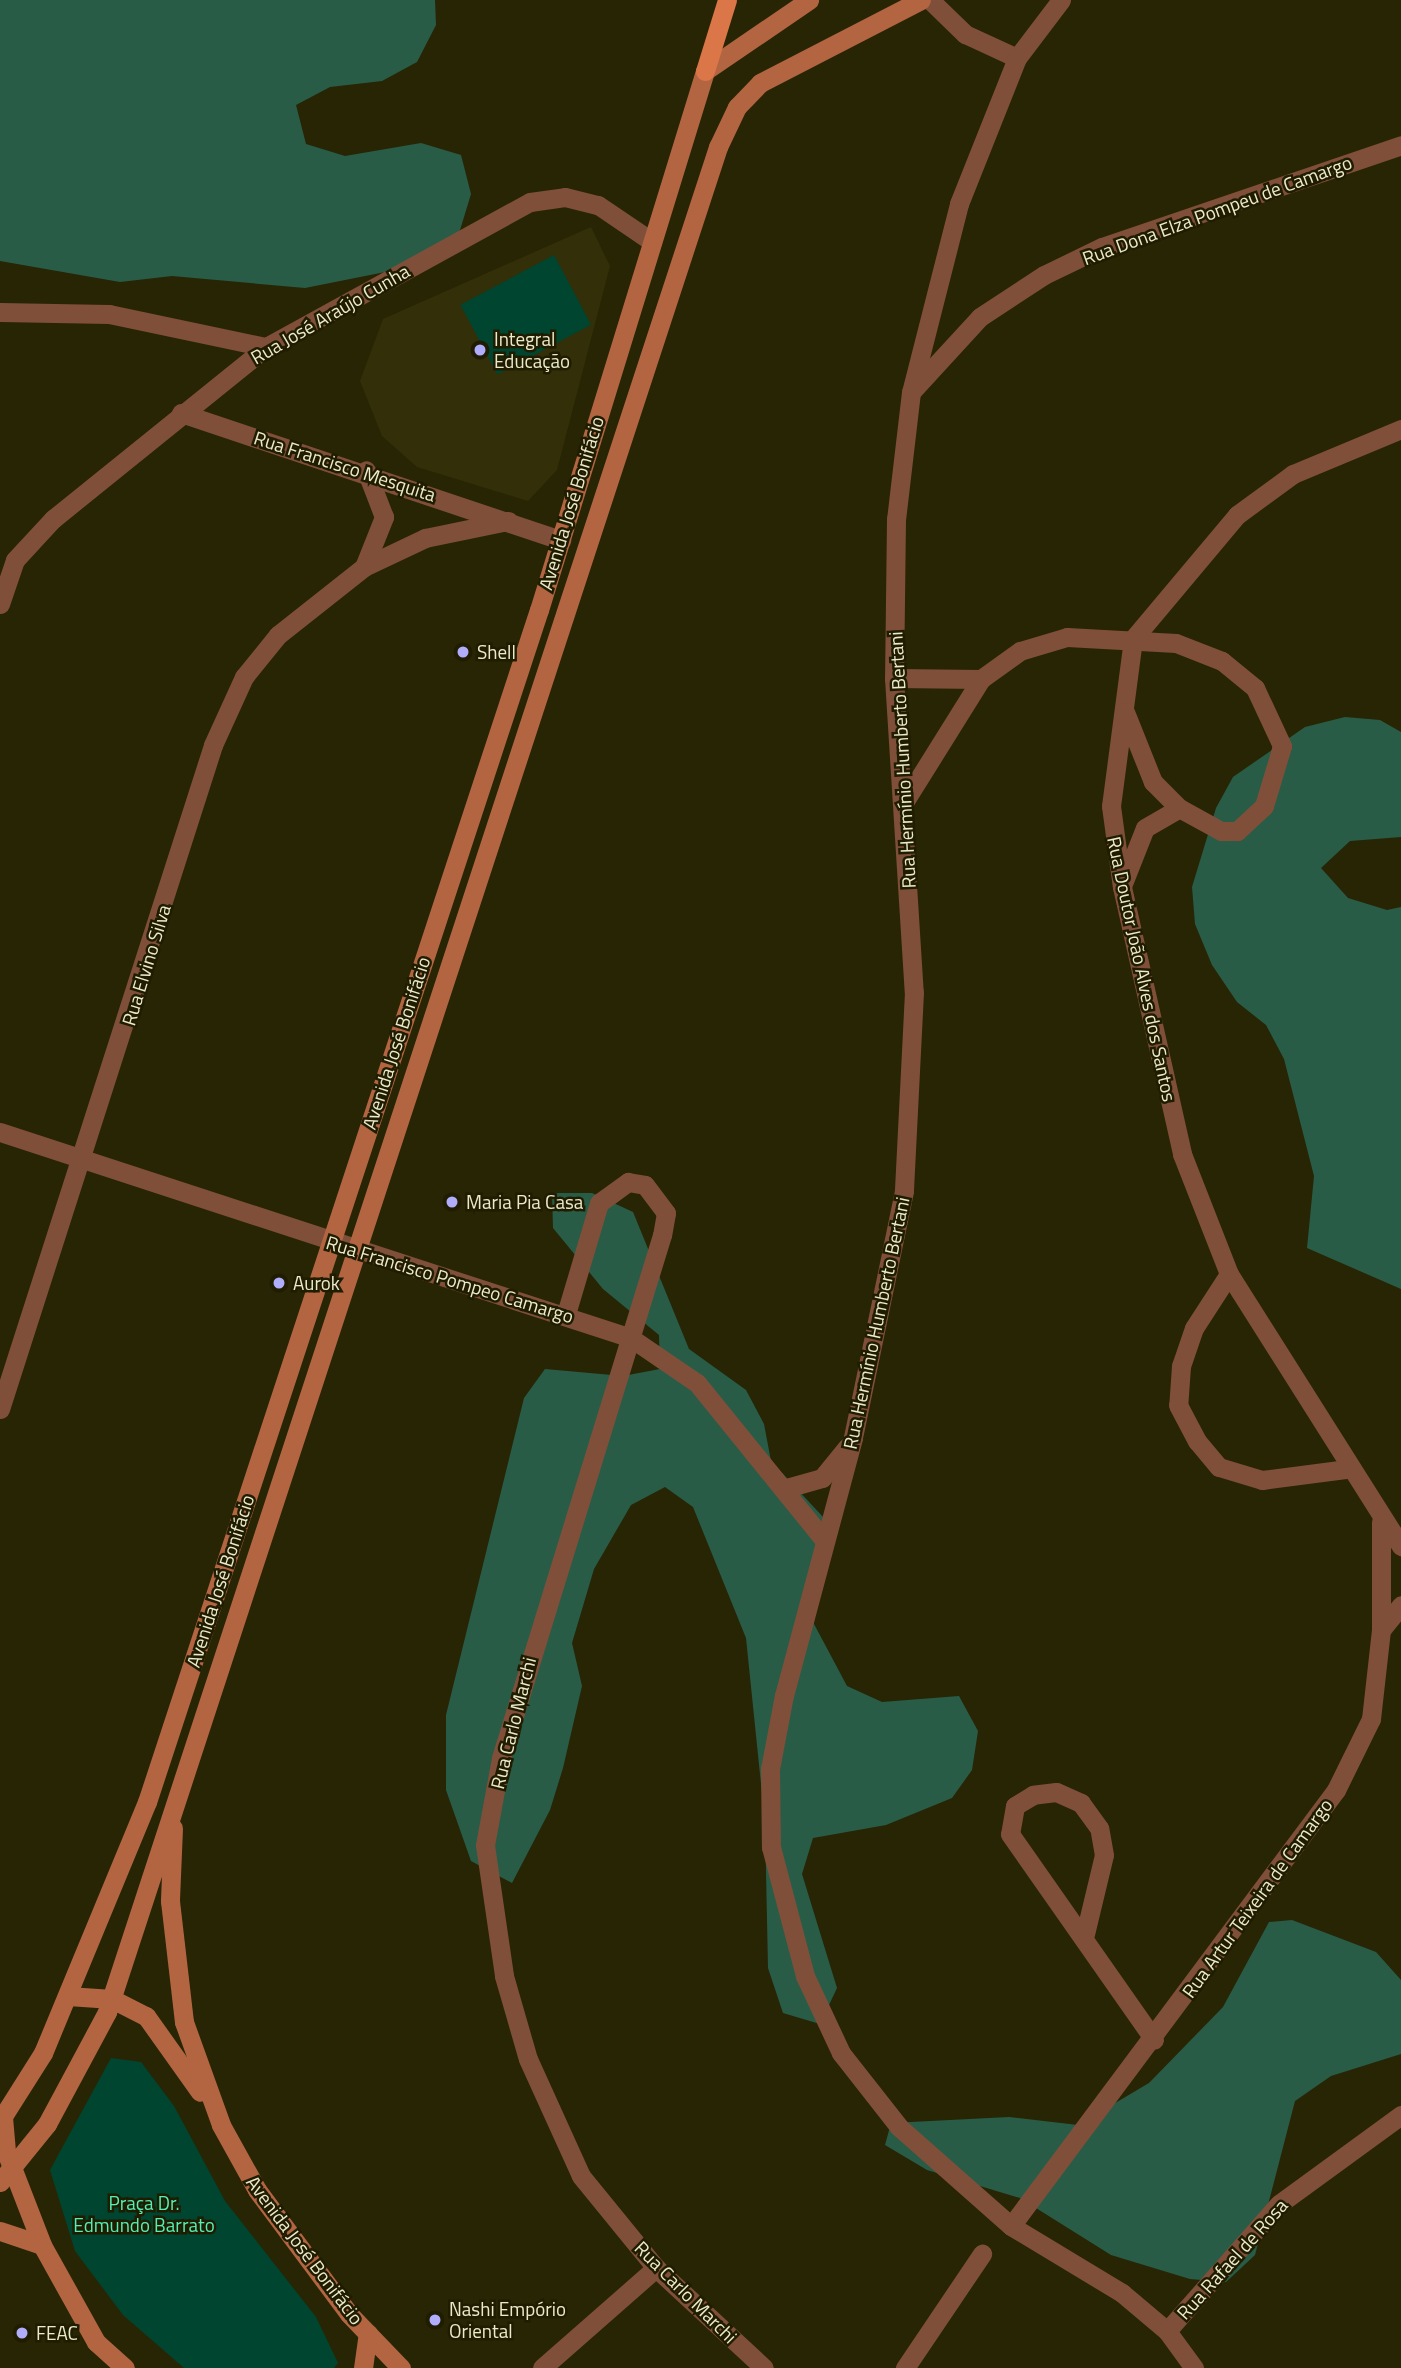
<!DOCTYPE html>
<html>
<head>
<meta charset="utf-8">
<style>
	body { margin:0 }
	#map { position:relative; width:1401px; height:2368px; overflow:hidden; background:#282505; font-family:"Titillium Web",sans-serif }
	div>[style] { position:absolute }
	.built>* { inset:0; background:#322f09 }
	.green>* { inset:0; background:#00452f; transform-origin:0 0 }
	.forest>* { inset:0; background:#285c47 }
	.minor>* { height:19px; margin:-9.5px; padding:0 9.5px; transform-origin:9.5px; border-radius:9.5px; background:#804f39 }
	.secondary>* { height:19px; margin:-9.5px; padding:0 9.5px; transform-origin:9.5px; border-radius:9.5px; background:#b36542 }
	.primary>* { height:19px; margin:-9.5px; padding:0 9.5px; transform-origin:9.5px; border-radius:9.5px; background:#da7647 }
	.dots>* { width:19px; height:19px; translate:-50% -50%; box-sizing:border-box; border:4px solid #1f1c00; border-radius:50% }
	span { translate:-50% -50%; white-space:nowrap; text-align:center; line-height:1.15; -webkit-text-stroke:5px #1f1c00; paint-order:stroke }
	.street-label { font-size:19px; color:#eceacb }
	.poi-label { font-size:19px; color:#eceacb }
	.left { translate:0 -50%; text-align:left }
	.park-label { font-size:19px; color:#53f0b6 }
</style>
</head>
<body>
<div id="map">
	<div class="built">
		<i style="clip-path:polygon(591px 227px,610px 266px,557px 470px,528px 501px,417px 467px,382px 436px,360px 381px,383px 319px)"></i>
	</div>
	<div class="green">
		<i style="left:554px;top:255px;width:79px;height:106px;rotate:62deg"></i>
		<i style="clip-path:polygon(111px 2058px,141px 2062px,174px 2106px,225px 2201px,316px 2317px,338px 2363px,334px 2368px,184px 2368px,123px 2315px,75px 2251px,50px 2170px)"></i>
	</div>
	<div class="forest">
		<i style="clip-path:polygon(0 0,435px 0,436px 25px,417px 62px,382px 81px,330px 87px,296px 105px,306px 144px,345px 156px,421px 143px,461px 155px,471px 194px,457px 240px,390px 271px,305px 288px,172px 276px,120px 282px,0 261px)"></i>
		<i style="clip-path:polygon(1345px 717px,1380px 720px,1401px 732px,1401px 837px,1350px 841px,1321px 868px,1348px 898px,1387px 910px,1401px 907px,1401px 1289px,1307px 1248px,1314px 1176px,1284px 1059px,1266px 1025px,1237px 1002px,1212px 965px,1195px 924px,1192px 887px,1216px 808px,1233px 777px,1305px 727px)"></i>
		<i style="clip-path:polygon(552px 1193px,592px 1193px,633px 1212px,689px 1349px,746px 1390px,764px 1424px,771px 1461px,823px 1517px,814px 1624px,847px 1686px,882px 1702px,959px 1696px,978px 1731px,972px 1770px,952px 1798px,886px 1825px,813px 1838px,802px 1874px,837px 1988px,820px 2024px,783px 2013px,768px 1968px,765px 1823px,746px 1638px,693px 1507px,665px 1487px,631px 1505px,594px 1569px,572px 1643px,582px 1686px,563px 1768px,550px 1810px,512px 1883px,471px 1861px,446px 1790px,446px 1715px,524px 1398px,545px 1369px,623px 1376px,660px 1369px,659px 1335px,603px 1289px,553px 1228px)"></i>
		<i style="clip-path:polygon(1292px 1920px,1376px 1952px,1401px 1980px,1401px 2054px,1331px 2076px,1295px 2101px,1255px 2255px,1226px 2282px,1190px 2279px,1111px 2255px,1020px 2198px,927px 2170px,885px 2145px,891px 2123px,1009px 2117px,1078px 2125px,1149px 2083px,1223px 2007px,1269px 1922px)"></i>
	</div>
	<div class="minor">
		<i style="left:930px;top:0;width:49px;rotate:44.2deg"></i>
		<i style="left:965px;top:34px;width:57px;rotate:24.8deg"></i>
		<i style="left:1061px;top:0;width:73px;rotate:127.2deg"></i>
		<i style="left:1017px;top:58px;width:157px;rotate:111.7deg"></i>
		<i style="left:959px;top:204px;width:194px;rotate:104.3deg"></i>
		<i style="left:911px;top:392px;width:128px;rotate:96.7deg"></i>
		<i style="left:896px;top:519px;width:159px;rotate:90.7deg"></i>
		<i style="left:894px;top:678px;width:315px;rotate:86.4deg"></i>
		<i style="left:914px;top:992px;width:199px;rotate:92.9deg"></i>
		<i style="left:904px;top:1191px;width:252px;rotate:101.7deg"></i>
		<i style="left:853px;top:1438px;width:266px;rotate:105deg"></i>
		<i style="left:784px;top:1695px;width:75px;rotate:100.7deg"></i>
		<i style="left:770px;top:1769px;width:78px;rotate:89.3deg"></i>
		<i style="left:771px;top:1847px;width:133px;rotate:75.2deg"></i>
		<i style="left:805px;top:1976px;width:85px;rotate:64.9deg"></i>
		<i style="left:841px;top:2053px;width:94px;rotate:51.9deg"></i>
		<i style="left:899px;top:2127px;width:149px;rotate:41.5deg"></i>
		<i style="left:1011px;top:2226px;width:130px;rotate:31.1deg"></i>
		<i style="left:1122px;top:2293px;width:59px;rotate:40.2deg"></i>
		<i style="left:1167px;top:2331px;width:46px;rotate:53.9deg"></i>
		<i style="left:0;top:312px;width:109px;rotate:1.1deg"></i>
		<i style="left:109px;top:314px;width:160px;rotate:11.9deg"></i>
		<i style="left:912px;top:391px;width:100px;rotate:-47.4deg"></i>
		<i style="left:980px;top:317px;width:77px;rotate:-33.3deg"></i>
		<i style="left:1044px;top:275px;width:64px;rotate:-25.8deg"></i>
		<i style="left:1102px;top:247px;width:316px;rotate:-18.8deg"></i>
		<i style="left:181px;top:413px;width:401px;rotate:18.5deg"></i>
		<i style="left:1401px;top:429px;width:117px;rotate:157.4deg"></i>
		<i style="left:1293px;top:474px;width:69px;rotate:143.8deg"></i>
		<i style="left:1237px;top:515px;width:162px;rotate:130deg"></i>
		<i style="left:1133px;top:639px;width:168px;rotate:97.5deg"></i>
		<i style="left:1111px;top:806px;width:82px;rotate:82.3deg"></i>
		<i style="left:1122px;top:887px;width:274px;rotate:77.3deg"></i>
		<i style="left:1182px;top:1154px;width:129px;rotate:68.6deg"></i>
		<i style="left:1229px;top:1274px;width:322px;rotate:57.7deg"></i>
		<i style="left:364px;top:567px;width:54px;rotate:-68.2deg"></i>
		<i style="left:384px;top:517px;width:50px;rotate:-111deg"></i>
		<i style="left:0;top:604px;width:46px;rotate:-71.2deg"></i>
		<i style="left:15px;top:560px;width:56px;rotate:-47.2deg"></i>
		<i style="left:53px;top:519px;width:274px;rotate:-38.9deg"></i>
		<i style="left:266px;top:347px;width:301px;rotate:-28.8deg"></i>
		<i style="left:530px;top:202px;width:35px;rotate:-8deg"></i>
		<i style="left:565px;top:197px;width:34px;rotate:14deg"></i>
		<i style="left:598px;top:205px;width:60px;rotate:34.2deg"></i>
		<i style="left:894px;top:678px;width:87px;rotate:0.7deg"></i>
		<i style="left:903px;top:804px;width:147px;rotate:-58deg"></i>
		<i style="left:981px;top:679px;width:48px;rotate:-35.7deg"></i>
		<i style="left:1020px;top:651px;width:49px;rotate:-16.6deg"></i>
		<i style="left:1067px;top:637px;width:109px;rotate:3.2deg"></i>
		<i style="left:1176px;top:643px;width:49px;rotate:21.4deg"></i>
		<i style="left:1222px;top:661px;width:43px;rotate:39.3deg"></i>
		<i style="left:1255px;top:688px;width:64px;rotate:65deg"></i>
		<i style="left:1282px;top:746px;width:63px;rotate:106.7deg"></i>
		<i style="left:1264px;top:806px;width:37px;rotate:137deg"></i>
		<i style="left:1237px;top:831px;width:16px;rotate:180deg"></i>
		<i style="left:1221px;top:831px;width:48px;rotate:-151.3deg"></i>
		<i style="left:1179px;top:808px;width:37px;rotate:-135deg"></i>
		<i style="left:1153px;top:782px;width:75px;rotate:-111.8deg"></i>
		<i style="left:1122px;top:886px;width:62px;rotate:-68.4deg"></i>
		<i style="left:1145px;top:828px;width:39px;rotate:-30deg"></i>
		<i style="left:0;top:1132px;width:664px;rotate:18.08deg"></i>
		<i style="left:631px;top:1338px;width:80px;rotate:34.3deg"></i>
		<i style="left:697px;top:1383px;width:203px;rotate:51deg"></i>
		<i style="left:1229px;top:1274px;width:64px;rotate:122.9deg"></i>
		<i style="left:1194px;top:1328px;width:40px;rotate:108.9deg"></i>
		<i style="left:1181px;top:1366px;width:39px;rotate:94deg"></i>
		<i style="left:1178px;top:1405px;width:41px;rotate:62.2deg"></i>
		<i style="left:1197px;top:1441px;width:34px;rotate:50deg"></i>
		<i style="left:1219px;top:1467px;width:45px;rotate:16.8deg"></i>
		<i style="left:1262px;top:1480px;width:86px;rotate:-7.4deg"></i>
		<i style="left:566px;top:1314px;width:116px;rotate:-73.4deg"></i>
		<i style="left:599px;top:1203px;width:36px;rotate:-36deg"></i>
		<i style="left:628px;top:1182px;width:17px;rotate:10deg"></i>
		<i style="left:645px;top:1185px;width:35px;rotate:53deg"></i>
		<i style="left:666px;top:1213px;width:22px;rotate:100deg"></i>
		<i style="left:662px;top:1235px;width:547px;rotate:107.11deg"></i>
		<i style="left:501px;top:1758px;width:88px;rotate:100.4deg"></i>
		<i style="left:485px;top:1845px;width:132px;rotate:81.7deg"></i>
		<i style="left:504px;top:1976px;width:86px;rotate:73.9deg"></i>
		<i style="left:528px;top:2059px;width:128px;rotate:65.6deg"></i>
		<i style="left:581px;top:2176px;width:119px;rotate:50.8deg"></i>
		<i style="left:656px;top:2268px;width:147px;rotate:42.8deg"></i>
		<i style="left:0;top:1409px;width:697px;rotate:-72.21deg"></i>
		<i style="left:213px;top:745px;width:75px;rotate:-65.5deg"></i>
		<i style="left:244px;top:677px;width:54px;rotate:-51deg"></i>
		<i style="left:278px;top:635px;width:110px;rotate:-38.3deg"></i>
		<i style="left:364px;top:567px;width:68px;rotate:-25.4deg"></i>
		<i style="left:425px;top:538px;width:85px;rotate:-11.6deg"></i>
		<i style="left:783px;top:1489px;width:41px;rotate:-15.8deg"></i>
		<i style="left:822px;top:1478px;width:40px;rotate:-51deg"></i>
		<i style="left:1381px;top:1630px;width:32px;rotate:-51deg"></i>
		<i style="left:1085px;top:1934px;width:81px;rotate:-76.5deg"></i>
		<i style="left:1104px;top:1855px;width:27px;rotate:-100deg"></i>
		<i style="left:1099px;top:1828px;width:31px;rotate:-126deg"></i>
		<i style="left:1081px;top:1803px;width:27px;rotate:-156deg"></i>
		<i style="left:1056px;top:1792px;width:23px;rotate:173deg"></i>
		<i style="left:1033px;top:1795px;width:21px;rotate:149deg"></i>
		<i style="left:1015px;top:1806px;width:28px;rotate:100deg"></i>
		<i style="left:1010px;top:1834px;width:251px;rotate:55deg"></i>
		<i style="left:1011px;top:2226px;width:544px;rotate:-53.3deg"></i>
		<i style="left:1336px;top:1790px;width:79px;rotate:-63.8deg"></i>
		<i style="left:1371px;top:1719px;width:90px;rotate:-83.6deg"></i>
		<i style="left:1381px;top:1630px;width:108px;rotate:-90deg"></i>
		<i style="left:1167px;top:2331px;width:169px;rotate:-48.6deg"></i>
		<i style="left:1279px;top:2204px;width:151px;rotate:-36.1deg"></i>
		<i style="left:542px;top:2368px;width:152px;rotate:-41.3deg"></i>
		<i style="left:905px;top:2368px;width:138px;rotate:-56deg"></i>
	</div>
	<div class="secondary">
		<i style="left:173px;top:1828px;width:73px;rotate:92.4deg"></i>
		<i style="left:170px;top:1901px;width:122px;rotate:83.4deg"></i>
		<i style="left:184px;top:2022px;width:109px;rotate:70.2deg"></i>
		<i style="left:221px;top:2125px;width:74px;rotate:61deg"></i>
		<i style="left:257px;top:2190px;width:154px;rotate:53.4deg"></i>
		<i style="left:349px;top:2314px;width:75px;rotate:46.1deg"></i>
		<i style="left:68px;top:1996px;width:44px;rotate:3.9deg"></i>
		<i style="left:112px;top:1999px;width:38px;rotate:27deg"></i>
		<i style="left:146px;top:2016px;width:93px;rotate:54.6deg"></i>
		<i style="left:3px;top:2117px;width:35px;rotate:85deg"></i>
		<i style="left:6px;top:2152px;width:100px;rotate:68.8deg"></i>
		<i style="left:42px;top:2245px;width:111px;rotate:60.9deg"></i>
		<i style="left:96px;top:2342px;width:39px;rotate:42deg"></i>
		<i style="left:0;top:2121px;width:80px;rotate:-57.7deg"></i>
		<i style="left:43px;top:2053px;width:272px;rotate:-67.5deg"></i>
		<i style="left:147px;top:1802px;width:1255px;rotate:-71.8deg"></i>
		<i style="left:539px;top:610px;width:564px;rotate:-72.88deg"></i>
		<i style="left:705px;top:71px;width:126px;rotate:-34.3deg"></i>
		<i style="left:0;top:2182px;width:75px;rotate:-51deg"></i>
		<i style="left:47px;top:2124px;width:127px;rotate:-61.8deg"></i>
		<i style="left:107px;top:2012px;width:1963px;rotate:-71.86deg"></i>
		<i style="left:718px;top:147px;width:44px;rotate:-64.6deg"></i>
		<i style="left:737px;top:107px;width:33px;rotate:-46deg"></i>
		<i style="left:760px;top:83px;width:181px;rotate:-27.3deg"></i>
		<i style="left:0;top:2231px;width:44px;rotate:18.4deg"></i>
		<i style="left:363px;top:2368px;width:35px;rotate:-82deg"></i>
	</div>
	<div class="primary">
		<i style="left:705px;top:71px;width:74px;rotate:-72.8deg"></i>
	</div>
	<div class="dots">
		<i style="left:480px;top:350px;background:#b0aefa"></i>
		<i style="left:463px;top:652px;background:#b0aefa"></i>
		<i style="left:452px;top:1202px;background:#b0aefa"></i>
		<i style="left:279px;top:1283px;background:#b0aefa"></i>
		<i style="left:435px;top:2320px;background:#b0aefa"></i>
		<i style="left:22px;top:2333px;background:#b0aefa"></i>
	</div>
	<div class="street-label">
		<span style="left:1217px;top:210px;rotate:-20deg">Rua Dona Elza Pompeu de Camargo</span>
		<span style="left:330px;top:314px;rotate:-30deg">Rua José Araújo Cunha</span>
		<span style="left:345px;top:466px;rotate:18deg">Rua Francisco Mesquita</span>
		<span style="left:571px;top:503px;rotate:-73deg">Avenida José Bonifácio</span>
		<span style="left:902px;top:760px;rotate:-93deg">Rua Hermínio Humberto Bertani</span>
		<span style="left:146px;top:965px;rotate:-73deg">Rua Elvino Silva</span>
		<span style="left:1142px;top:969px;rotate:78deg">Rua Doutor João Alves dos Santos</span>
		<span style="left:396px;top:1043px;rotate:-72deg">Avenida José Bonifácio</span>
		<span style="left:450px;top:1279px;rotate:17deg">Rua Francisco Pompeo Camargo</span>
		<span style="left:876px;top:1323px;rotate:-78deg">Rua Hermínio Humberto Bertani</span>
		<span style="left:220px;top:1581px;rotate:-72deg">Avenida José Bonifácio</span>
		<span style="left:513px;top:1723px;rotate:-76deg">Rua Carlo Marchi</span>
		<span style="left:1257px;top:1898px;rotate:-54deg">Rua Artur Teixeira de Camargo</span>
		<span style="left:305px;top:2250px;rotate:53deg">Avenida José Bonifácio</span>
		<span style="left:1232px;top:2259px;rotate:-48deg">Rua Rafael de Rosa</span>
		<span style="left:686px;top:2292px;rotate:45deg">Rua Carlo Marchi</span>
	</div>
	<div class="poi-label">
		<span class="left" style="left:494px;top:350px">Integral<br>Educação</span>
		<span class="left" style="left:477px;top:652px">Shell</span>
		<span class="left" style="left:466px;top:1202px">Maria Pia Casa</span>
		<span class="left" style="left:293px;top:1283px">Aurok</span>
		<span class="left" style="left:449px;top:2320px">Nashi Empório<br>Oriental</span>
		<span class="left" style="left:36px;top:2333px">FEAC</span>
	</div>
	<div class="park-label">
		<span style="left:144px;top:2214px">Praça Dr.<br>Edmundo Barrato</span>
	</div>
</div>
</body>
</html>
